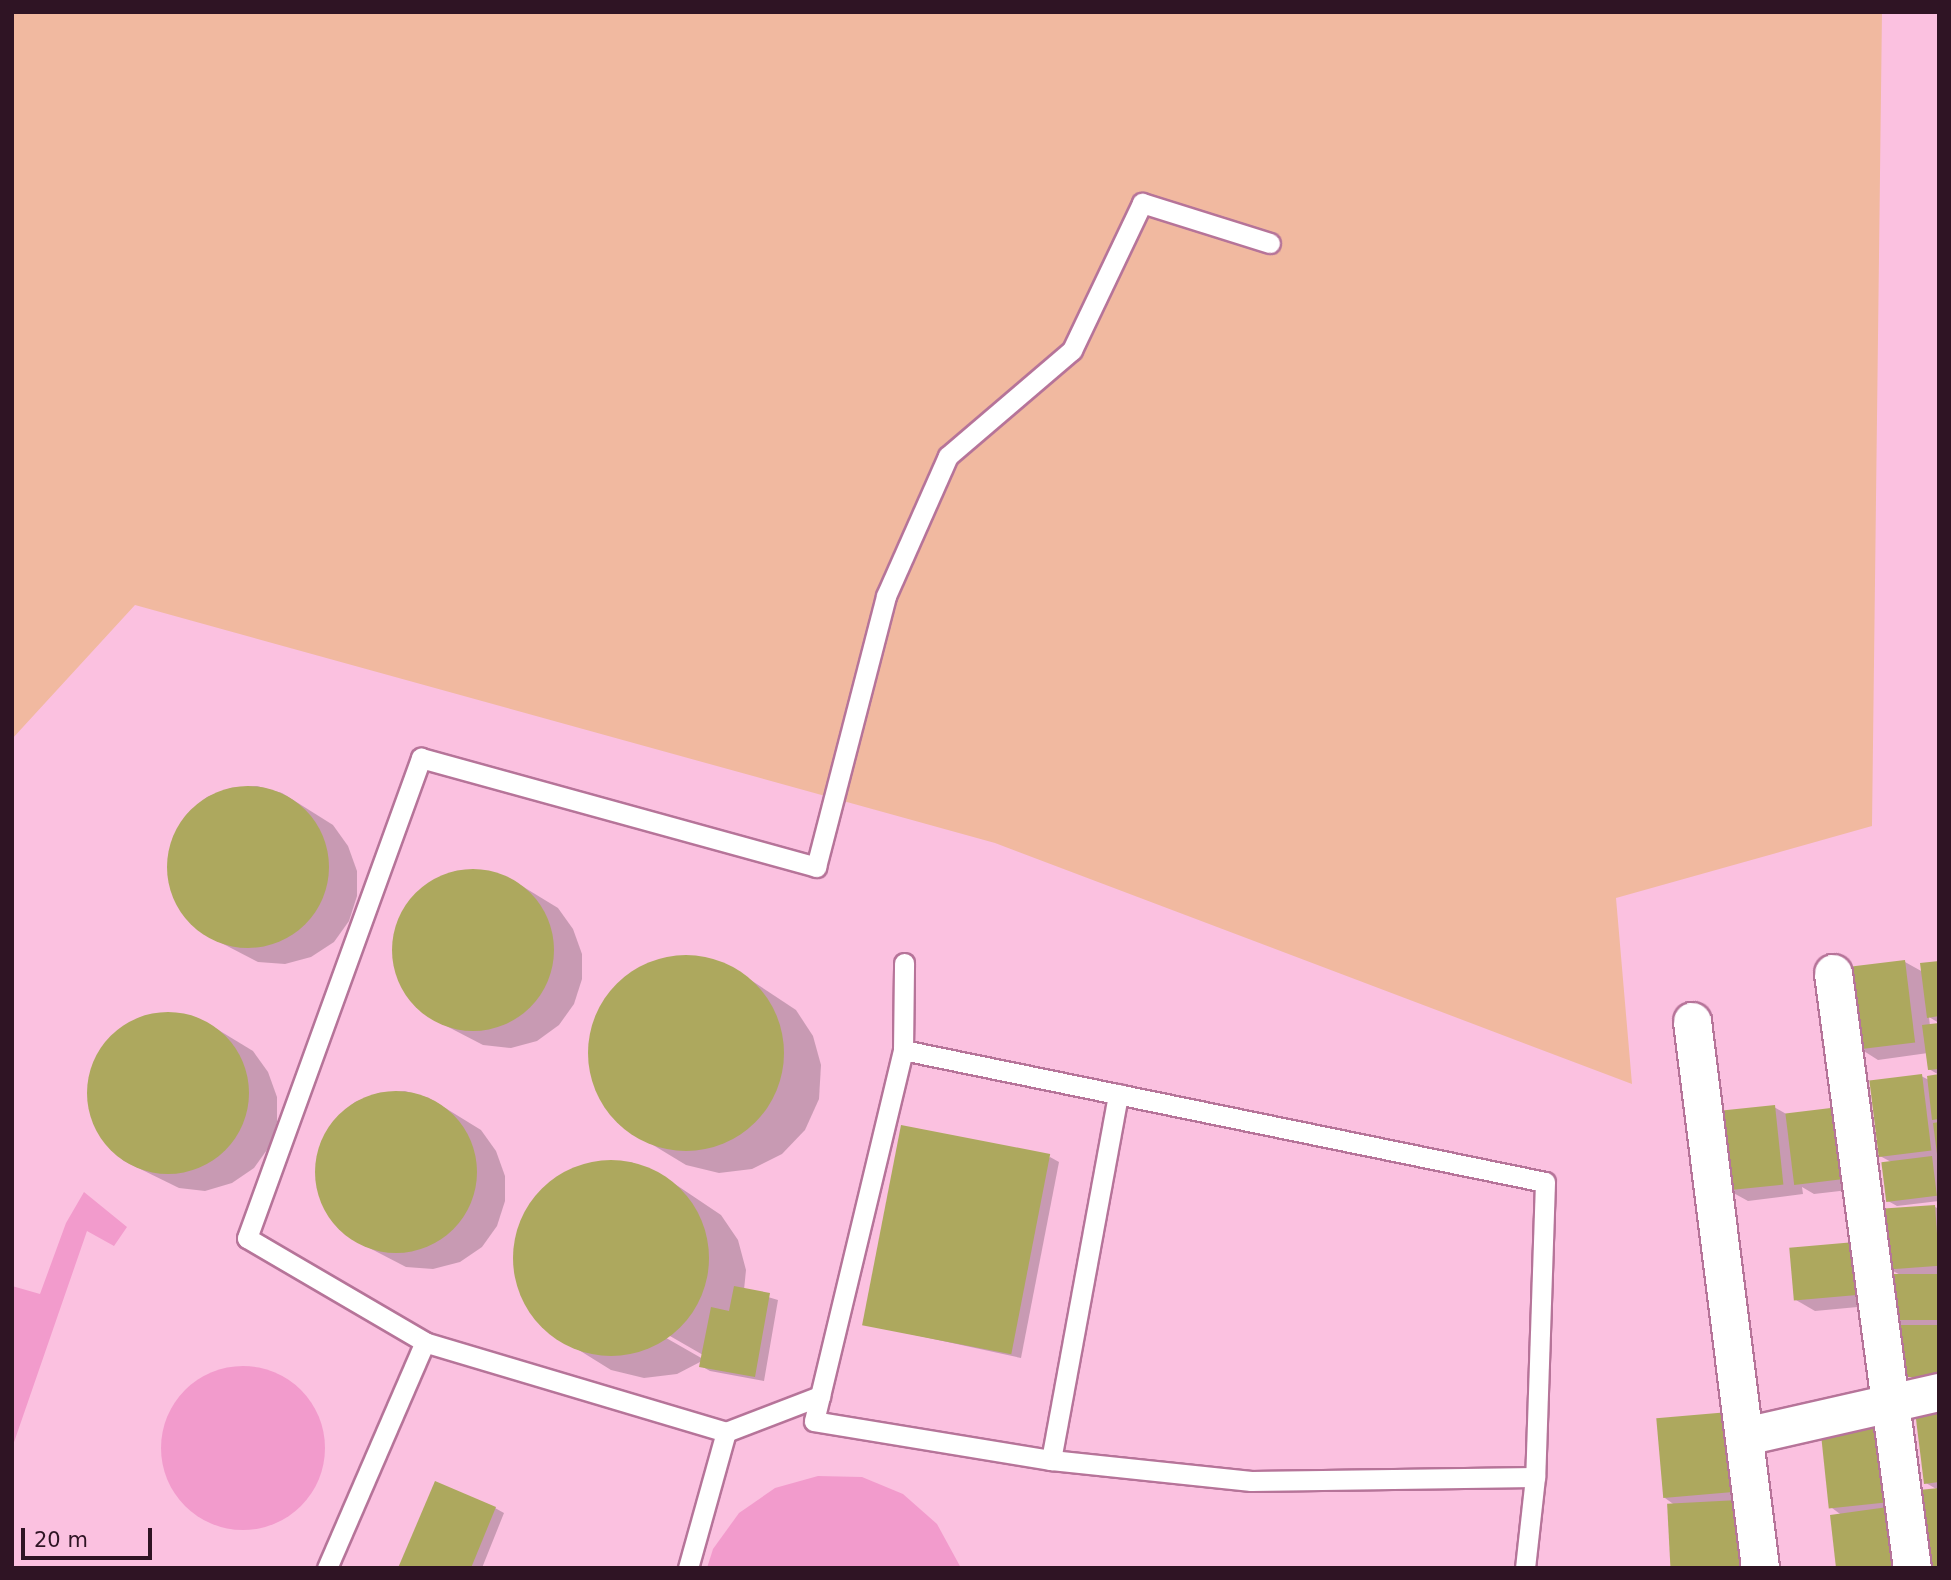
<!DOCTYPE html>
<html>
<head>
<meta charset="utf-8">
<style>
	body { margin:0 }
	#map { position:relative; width:1951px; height:1580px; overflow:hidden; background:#fbc1e0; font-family:"DejaVu Sans",sans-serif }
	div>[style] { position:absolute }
	.green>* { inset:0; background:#f1b9a0 }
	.water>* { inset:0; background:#f29bcc }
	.round { border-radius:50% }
	.shadow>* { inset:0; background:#0003 }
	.building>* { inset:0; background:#ada85e; transform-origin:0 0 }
	.roads { filter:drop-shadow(2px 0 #b67499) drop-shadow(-2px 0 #b67499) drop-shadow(0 2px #b67499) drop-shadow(0 -2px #b67499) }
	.service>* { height:19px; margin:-9.5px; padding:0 9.5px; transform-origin:9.5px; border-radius:9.5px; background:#fff }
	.minor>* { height:37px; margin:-18.5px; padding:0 18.5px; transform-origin:18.5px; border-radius:18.5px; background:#fff }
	span { translate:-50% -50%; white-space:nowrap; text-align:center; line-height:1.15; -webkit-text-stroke:5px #fbc1e0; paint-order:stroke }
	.frame { position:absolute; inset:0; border:14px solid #2f1424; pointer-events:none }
	.scale { position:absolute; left:21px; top:1528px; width:131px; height:32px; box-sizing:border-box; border:4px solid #2f1424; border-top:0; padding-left:9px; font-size:21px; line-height:24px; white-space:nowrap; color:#2f1424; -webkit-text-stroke:5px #fbc1e0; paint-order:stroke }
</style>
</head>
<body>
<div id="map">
	<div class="green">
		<i style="clip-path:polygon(12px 12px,1882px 12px,1872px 826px,1616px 898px,1632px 1084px,995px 843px,135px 605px,12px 739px)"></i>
	</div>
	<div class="water">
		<i style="clip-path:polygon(84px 1192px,127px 1227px,114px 1246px,87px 1231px,12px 1448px,12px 1286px,40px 1294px,66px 1223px)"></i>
		<i class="round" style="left:161px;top:1366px;width:164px;height:164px"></i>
		<i style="clip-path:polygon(818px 1476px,862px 1477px,903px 1494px,937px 1524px,961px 1568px,707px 1568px,713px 1549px,739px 1513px,775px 1488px)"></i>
	</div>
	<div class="shadow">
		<i style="clip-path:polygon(257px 786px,282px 793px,333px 825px,348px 846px,357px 871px,357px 896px,349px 921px,334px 942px,311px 957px,285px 964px,258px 962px,204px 934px,184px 916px,171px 891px,168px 864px,173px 837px,187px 814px,207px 797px,231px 788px)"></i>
		<i style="clip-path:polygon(482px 870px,507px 877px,558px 908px,573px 929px,582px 954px,582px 979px,574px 1004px,559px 1025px,537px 1041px,511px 1048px,483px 1045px,429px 1017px,409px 999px,397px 974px,393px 947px,399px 921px,413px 897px,432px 881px,456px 871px)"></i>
		<i style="clip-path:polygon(675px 957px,706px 958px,734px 969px,796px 1010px,813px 1036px,821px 1065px,819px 1099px,805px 1130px,782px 1154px,752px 1169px,719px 1173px,686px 1165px,620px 1125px,600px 1098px,590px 1065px,591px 1035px,602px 1006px,621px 982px,646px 965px)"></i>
		<i style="clip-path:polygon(1905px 962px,1923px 972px,1939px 962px,1939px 1023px,1929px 1017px,1930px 1026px,1939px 1025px,1939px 1075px,1929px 1069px,1928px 1053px,1878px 1060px,1859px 1048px)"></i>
		<i style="clip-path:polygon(177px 1013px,202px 1020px,253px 1051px,268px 1072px,277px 1097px,277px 1122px,269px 1147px,254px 1168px,232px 1183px,205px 1191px,179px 1188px,124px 1161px,104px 1141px,92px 1117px,88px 1090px,93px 1064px,108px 1040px,128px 1024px,152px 1014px)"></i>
		<i style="clip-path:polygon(1921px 1076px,1929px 1080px,1939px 1076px,1939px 1201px,1897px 1206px,1888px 1201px,1893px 1163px,1880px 1156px)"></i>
		<i style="clip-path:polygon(405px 1091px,429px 1098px,481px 1130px,496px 1151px,505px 1176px,505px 1201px,497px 1226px,482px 1247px,460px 1262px,433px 1269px,406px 1267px,352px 1239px,332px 1221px,320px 1196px,316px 1169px,321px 1142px,336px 1119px,355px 1102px,379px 1093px)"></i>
		<i style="clip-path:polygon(1774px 1107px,1788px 1115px,1866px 1188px,1814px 1194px,1802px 1187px,1803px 1194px,1748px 1201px,1728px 1190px)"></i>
		<i style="clip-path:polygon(1050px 1157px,1059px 1162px,1021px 1358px,864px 1324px)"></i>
		<i style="clip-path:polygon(evenodd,600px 1161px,631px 1162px,660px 1174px,721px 1215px,738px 1240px,746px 1270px,744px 1290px,778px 1300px,764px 1381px,710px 1371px,701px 1366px,702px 1361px,677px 1374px,644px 1378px,611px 1370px,545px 1329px,524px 1302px,515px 1270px,516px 1239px,526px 1211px,546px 1186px,571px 1170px,600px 1161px,663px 1332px,703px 1355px,703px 1359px,661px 1335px,663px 1332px)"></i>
		<i style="clip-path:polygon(1935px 1207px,1939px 1209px,1939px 1389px,1904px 1331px,1894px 1325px,1908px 1279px,1893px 1271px)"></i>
		<i style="clip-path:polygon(1790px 1250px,1879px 1305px,1815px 1311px,1796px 1300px)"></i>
		<i style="clip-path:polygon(1939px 1402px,1939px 1568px,1938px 1490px,1926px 1483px)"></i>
		<i style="clip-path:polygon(1728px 1414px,1761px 1568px,1665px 1498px)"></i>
		<i style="clip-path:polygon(1877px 1424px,1913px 1568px,1832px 1508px)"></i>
		<i style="clip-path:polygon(495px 1508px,504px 1513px,482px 1568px,400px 1568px)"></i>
	</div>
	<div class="building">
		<i class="round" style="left:167px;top:786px;width:162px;height:162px"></i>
		<i class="round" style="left:392px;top:869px;width:162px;height:162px"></i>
		<i class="round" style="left:588px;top:955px;width:196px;height:196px"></i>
		<i style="left:1905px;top:960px;width:83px;height:58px;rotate:83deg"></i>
		<i style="clip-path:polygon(1939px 961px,1939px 1016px,1927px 1018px,1920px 963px)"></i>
		<i class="round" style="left:87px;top:1012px;width:162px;height:162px"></i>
		<i style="clip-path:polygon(1939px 1023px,1939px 1069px,1928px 1070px,1922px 1025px)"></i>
		<i style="left:1922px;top:1074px;width:77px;height:53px;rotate:83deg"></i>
		<i style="clip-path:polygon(1939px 1074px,1939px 1119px,1932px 1120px,1927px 1076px)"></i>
		<i class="round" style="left:315px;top:1091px;width:162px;height:162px"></i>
		<i style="left:1775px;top:1105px;width:80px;height:58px;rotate:84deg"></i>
		<i style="left:1839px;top:1107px;width:72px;height:54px;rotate:83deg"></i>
		<i style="clip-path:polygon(1939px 1122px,1939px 1154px,1937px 1154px,1933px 1123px)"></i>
		<i style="left:901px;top:1125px;width:152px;height:204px;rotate:11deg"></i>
		<i style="left:1932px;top:1156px;width:40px;height:51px;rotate:83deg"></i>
		<i class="round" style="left:513px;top:1160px;width:196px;height:196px"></i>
		<i style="left:1935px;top:1205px;width:61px;height:51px;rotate:86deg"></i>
		<i style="left:1855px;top:1242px;width:53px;height:66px;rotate:85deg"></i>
		<i style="left:1939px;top:1274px;width:46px;height:52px;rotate:90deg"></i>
		<i style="clip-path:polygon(734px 1286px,770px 1293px,755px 1377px,699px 1367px,711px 1307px,729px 1311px)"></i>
		<i style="left:1939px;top:1325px;width:52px;height:48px;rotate:90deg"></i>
		<i style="clip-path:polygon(1939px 1400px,1939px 1482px,1924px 1484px,1914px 1403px)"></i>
		<i style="left:1729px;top:1412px;width:80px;height:73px;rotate:85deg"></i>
		<i style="left:1877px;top:1422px;width:81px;height:57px;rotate:84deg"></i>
		<i style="clip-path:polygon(435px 1481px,496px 1507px,471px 1568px,398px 1568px)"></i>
		<i style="clip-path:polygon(1939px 1488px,1939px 1568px,1928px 1568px,1919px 1490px)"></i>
		<i style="left:1739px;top:1500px;width:68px;height:72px;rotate:87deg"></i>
		<i style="clip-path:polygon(1888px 1507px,1896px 1568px,1836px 1568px,1830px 1515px)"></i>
	</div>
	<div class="roads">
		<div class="service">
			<i style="left:903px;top:1050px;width:655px;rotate:11.62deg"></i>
			<i style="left:1545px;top:1182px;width:295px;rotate:91.9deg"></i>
			<i style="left:1535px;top:1477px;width:284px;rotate:179.2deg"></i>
			<i style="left:1251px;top:1481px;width:201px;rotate:-174deg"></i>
			<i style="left:1051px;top:1460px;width:240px;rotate:-170.7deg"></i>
			<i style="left:814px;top:1421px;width:382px;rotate:-76.5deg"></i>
			<i style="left:903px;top:1050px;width:87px;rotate:-89.3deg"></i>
			<i style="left:726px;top:1432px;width:314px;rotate:-163.4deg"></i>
			<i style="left:425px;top:1342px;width:206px;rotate:-149.7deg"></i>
			<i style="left:247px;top:1238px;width:511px;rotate:-70.07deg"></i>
			<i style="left:421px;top:758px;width:410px;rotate:15.4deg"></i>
			<i style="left:816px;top:867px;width:280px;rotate:-75.5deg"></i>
			<i style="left:886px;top:596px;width:153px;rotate:-66.1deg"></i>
			<i style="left:948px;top:456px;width:163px;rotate:-40.5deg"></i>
			<i style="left:1072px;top:350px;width:163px;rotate:-64.5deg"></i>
			<i style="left:1142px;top:203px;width:134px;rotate:17.4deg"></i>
			<i style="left:1051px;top:1460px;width:372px;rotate:-79.6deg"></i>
			<i style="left:327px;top:1568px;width:246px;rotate:-66.6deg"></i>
			<i style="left:688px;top:1568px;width:141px;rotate:-74.4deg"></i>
			<i style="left:726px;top:1432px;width:101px;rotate:-21deg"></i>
			<i style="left:1525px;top:1568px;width:92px;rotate:-83.7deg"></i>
		</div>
		<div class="minor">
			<i style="left:1833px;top:973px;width:600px;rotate:82.44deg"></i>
			<i style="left:1692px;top:1021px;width:551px;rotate:82.91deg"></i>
			<i style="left:1745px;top:1436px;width:199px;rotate:-12.8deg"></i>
		</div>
	</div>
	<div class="frame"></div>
	<div class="scale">20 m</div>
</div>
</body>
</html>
